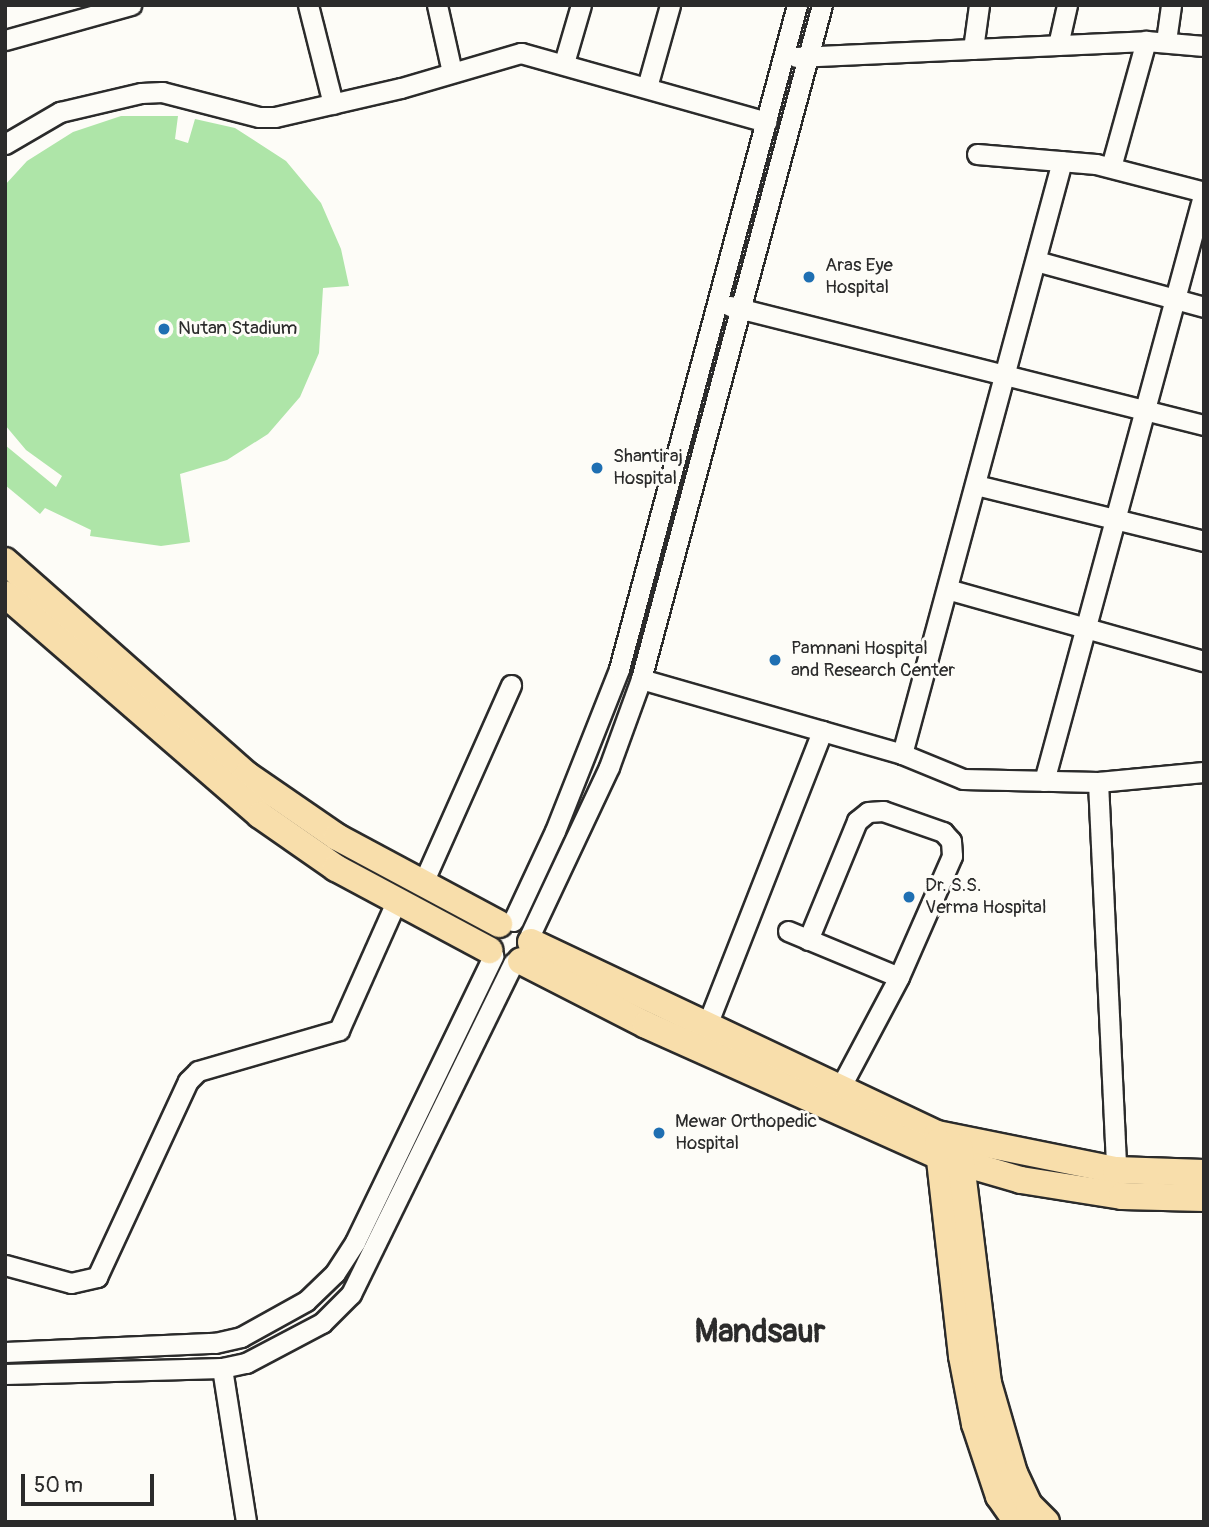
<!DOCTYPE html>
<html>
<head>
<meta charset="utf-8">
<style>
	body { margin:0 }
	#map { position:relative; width:1209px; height:1527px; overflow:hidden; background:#fdfcf7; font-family:Pangolin,sans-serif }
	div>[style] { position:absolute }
	.green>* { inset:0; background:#aee5a8 }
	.roads { filter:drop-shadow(2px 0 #2b2b2b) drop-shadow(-2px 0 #2b2b2b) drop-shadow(0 2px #2b2b2b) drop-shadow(0 -2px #2b2b2b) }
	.minor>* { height:19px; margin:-9.5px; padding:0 9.5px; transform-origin:9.5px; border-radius:9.5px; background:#fdfcf7 }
	.major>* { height:26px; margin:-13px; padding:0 13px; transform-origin:13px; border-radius:13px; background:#f8deab }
	.dots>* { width:19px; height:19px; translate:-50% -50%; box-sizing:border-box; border:4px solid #fdfcf7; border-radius:50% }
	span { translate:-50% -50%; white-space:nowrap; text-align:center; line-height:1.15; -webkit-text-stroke:6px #fdfcf7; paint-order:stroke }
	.poi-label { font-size:19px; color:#2b2b2b }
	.left { translate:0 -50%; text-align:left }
	.town-label { font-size:33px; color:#2b2b2b; font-weight:700 }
	.frame { position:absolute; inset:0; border:7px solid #2b2b2b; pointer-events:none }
	.scale { position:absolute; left:21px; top:1474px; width:133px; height:32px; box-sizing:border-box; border:4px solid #2b2b2b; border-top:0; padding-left:9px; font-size:21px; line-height:24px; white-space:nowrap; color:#2b2b2b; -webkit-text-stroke:5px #fdfcf7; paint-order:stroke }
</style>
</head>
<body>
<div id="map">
	<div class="green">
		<i style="clip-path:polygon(121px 116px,178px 116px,175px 139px,188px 143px,195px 119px,235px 128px,286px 161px,321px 203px,341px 249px,349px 286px,323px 288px,319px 353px,300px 397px,268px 434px,227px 460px,180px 474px,190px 542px,161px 546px,90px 536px,91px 530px,45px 508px,40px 514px,5px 485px,5px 445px,56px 487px,62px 476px,26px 450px,5px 425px,5px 185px,27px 161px,73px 132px)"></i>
	</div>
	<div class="roads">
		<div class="minor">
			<i style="left:308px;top:5px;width:102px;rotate:75.8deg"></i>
			<i style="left:437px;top:5px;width:69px;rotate:77.4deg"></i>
			<i style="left:5px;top:40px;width:131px;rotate:-15.5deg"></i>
			<i style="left:1166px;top:41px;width:36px;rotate:-82deg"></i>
			<i style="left:1058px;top:45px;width:41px;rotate:-77.3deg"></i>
			<i style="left:973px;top:49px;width:44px;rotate:-82.2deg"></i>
			<i style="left:796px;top:57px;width:350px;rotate:-2.6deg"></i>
			<i style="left:1146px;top:41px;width:58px;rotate:4.9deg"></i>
			<i style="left:564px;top:63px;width:60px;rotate:-73.7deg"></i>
			<i style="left:647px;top:87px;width:85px;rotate:-74.3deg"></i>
			<i style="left:5px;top:144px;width:64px;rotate:-30.2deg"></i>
			<i style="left:60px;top:112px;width:83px;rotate:-13.2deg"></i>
			<i style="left:141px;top:93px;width:21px;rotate:-3deg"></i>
			<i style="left:162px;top:92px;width:100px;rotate:14.5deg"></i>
			<i style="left:259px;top:117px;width:16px"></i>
			<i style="left:275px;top:117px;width:129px;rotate:-13deg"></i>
			<i style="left:401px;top:88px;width:125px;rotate:-16.3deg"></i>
			<i style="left:521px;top:53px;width:255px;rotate:15.7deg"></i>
			<i style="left:977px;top:154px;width:119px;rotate:4.8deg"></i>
			<i style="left:1096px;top:164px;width:112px;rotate:14.5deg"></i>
			<i style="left:1111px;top:167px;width:131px;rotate:-74.5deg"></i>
			<i style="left:1036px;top:261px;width:174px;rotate:15.3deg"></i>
			<i style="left:730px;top:306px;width:489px;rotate:14.1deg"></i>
			<i style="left:976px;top:485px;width:235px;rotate:13.8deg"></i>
			<i style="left:947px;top:589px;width:267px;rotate:15.7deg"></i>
			<i style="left:641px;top:679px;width:272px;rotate:16deg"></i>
			<i style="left:902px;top:754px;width:66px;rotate:22.3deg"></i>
			<i style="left:963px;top:779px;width:135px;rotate:1.3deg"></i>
			<i style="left:1098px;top:782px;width:106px;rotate:-5.4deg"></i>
			<i style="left:902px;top:754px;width:614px;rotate:-74.9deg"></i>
			<i style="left:1044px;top:781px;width:610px;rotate:-74.8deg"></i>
			<i style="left:1098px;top:782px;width:388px;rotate:87.3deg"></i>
			<i style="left:422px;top:885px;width:219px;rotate:-66deg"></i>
			<i style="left:513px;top:921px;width:99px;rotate:-65deg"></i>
			<i style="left:555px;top:831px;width:174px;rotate:-68.4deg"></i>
			<i style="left:619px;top:669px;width:687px;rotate:-74.99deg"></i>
			<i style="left:788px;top:931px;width:120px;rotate:22.5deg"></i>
			<i style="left:530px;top:935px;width:186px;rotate:-64.8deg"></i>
			<i style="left:609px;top:767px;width:94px;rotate:-70deg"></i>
			<i style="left:641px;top:679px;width:698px;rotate:-74.97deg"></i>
			<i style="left:808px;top:940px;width:129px;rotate:-67.6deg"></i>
			<i style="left:857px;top:821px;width:14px;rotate:-39deg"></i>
			<i style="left:868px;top:812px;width:15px;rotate:-4deg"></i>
			<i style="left:883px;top:811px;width:64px;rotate:19.3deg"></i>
			<i style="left:943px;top:832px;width:12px;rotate:48deg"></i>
			<i style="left:951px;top:841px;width:15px;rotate:86deg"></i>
			<i style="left:952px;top:856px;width:132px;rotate:113.7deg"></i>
			<i style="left:899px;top:977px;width:126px;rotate:118deg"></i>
			<i style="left:707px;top:1025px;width:316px;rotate:-68.6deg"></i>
			<i style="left:5px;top:1265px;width:68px;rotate:15.3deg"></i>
			<i style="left:71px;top:1283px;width:27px;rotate:-13deg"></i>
			<i style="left:97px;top:1277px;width:216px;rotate:-65.1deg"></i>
			<i style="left:188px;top:1081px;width:14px;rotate:-45deg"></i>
			<i style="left:198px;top:1071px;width:147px;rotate:-16.2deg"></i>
			<i style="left:339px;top:1030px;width:142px;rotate:-66deg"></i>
			<i style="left:5px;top:1352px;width:210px;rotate:-2.5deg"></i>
			<i style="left:215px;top:1343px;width:27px;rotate:-13deg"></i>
			<i style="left:241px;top:1337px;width:74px;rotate:-29deg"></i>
			<i style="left:306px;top:1301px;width:40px;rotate:-44deg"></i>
			<i style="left:335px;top:1273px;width:37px;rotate:-57deg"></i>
			<i style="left:355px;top:1242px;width:318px;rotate:-64.2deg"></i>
			<i style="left:222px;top:1368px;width:156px;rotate:81.1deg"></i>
			<i style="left:5px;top:1374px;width:217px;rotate:-1.6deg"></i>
			<i style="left:222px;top:1368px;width:25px;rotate:-12deg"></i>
			<i style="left:246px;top:1363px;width:86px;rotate:-27.8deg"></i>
			<i style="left:322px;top:1323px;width:41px;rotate:-45deg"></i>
			<i style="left:351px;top:1294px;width:369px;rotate:-63.9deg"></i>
		</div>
		<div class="major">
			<i style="left:5px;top:561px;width:323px;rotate:41.5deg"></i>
			<i style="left:247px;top:775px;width:109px;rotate:34.6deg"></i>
			<i style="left:337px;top:837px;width:184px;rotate:28.2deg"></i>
			<i style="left:5px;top:594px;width:337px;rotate:40.9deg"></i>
			<i style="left:260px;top:815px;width:93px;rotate:34.9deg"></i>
			<i style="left:336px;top:868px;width:174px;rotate:28.2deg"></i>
			<i style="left:531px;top:942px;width:449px;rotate:25.3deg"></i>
			<i style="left:937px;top:1134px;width:183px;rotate:11.4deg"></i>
			<i style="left:1116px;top:1170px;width:88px;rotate:2deg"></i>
			<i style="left:521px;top:961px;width:140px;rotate:27.1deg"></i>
			<i style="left:646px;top:1025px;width:321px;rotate:24.1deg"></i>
			<i style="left:939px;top:1156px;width:85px;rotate:16.3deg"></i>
			<i style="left:1021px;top:1180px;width:102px;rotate:9deg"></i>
			<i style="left:1122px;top:1196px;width:82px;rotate:1.4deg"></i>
			<i style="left:938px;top:1142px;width:215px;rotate:83.6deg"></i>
			<i style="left:962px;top:1356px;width:69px;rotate:79.2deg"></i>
			<i style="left:975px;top:1424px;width:76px;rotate:71.6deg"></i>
			<i style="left:999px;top:1496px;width:32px;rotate:55deg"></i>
			<i style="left:959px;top:1147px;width:238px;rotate:83deg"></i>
			<i style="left:988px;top:1383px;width:94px;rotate:73.9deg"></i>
			<i style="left:1014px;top:1473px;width:35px;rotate:65deg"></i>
			<i style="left:1029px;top:1505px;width:24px;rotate:45deg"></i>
		</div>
	</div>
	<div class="dots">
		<i style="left:809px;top:277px;background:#1f6fb2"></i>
		<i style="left:164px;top:329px;background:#1f6fb2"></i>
		<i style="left:597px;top:468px;background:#1f6fb2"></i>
		<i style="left:775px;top:660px;background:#1f6fb2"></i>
		<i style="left:909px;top:897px;background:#1f6fb2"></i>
		<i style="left:659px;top:1133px;background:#1f6fb2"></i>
	</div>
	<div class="poi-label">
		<span class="left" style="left:825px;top:277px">Aras Eye<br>Hospital</span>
		<span class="left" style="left:178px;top:329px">Nutan Stadium</span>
		<span class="left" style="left:613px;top:468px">Shantiraj<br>Hospital</span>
		<span class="left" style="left:791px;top:660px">Pamnani Hospital<br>and Research Center</span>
		<span class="left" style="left:925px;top:897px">Dr. S.S.<br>Verma Hospital</span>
		<span class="left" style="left:675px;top:1133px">Mewar Orthopedic<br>Hospital</span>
	</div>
	<div class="town-label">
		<span style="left:760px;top:1332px">Mandsaur</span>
	</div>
	<div class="frame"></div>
	<div class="scale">50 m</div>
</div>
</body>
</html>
